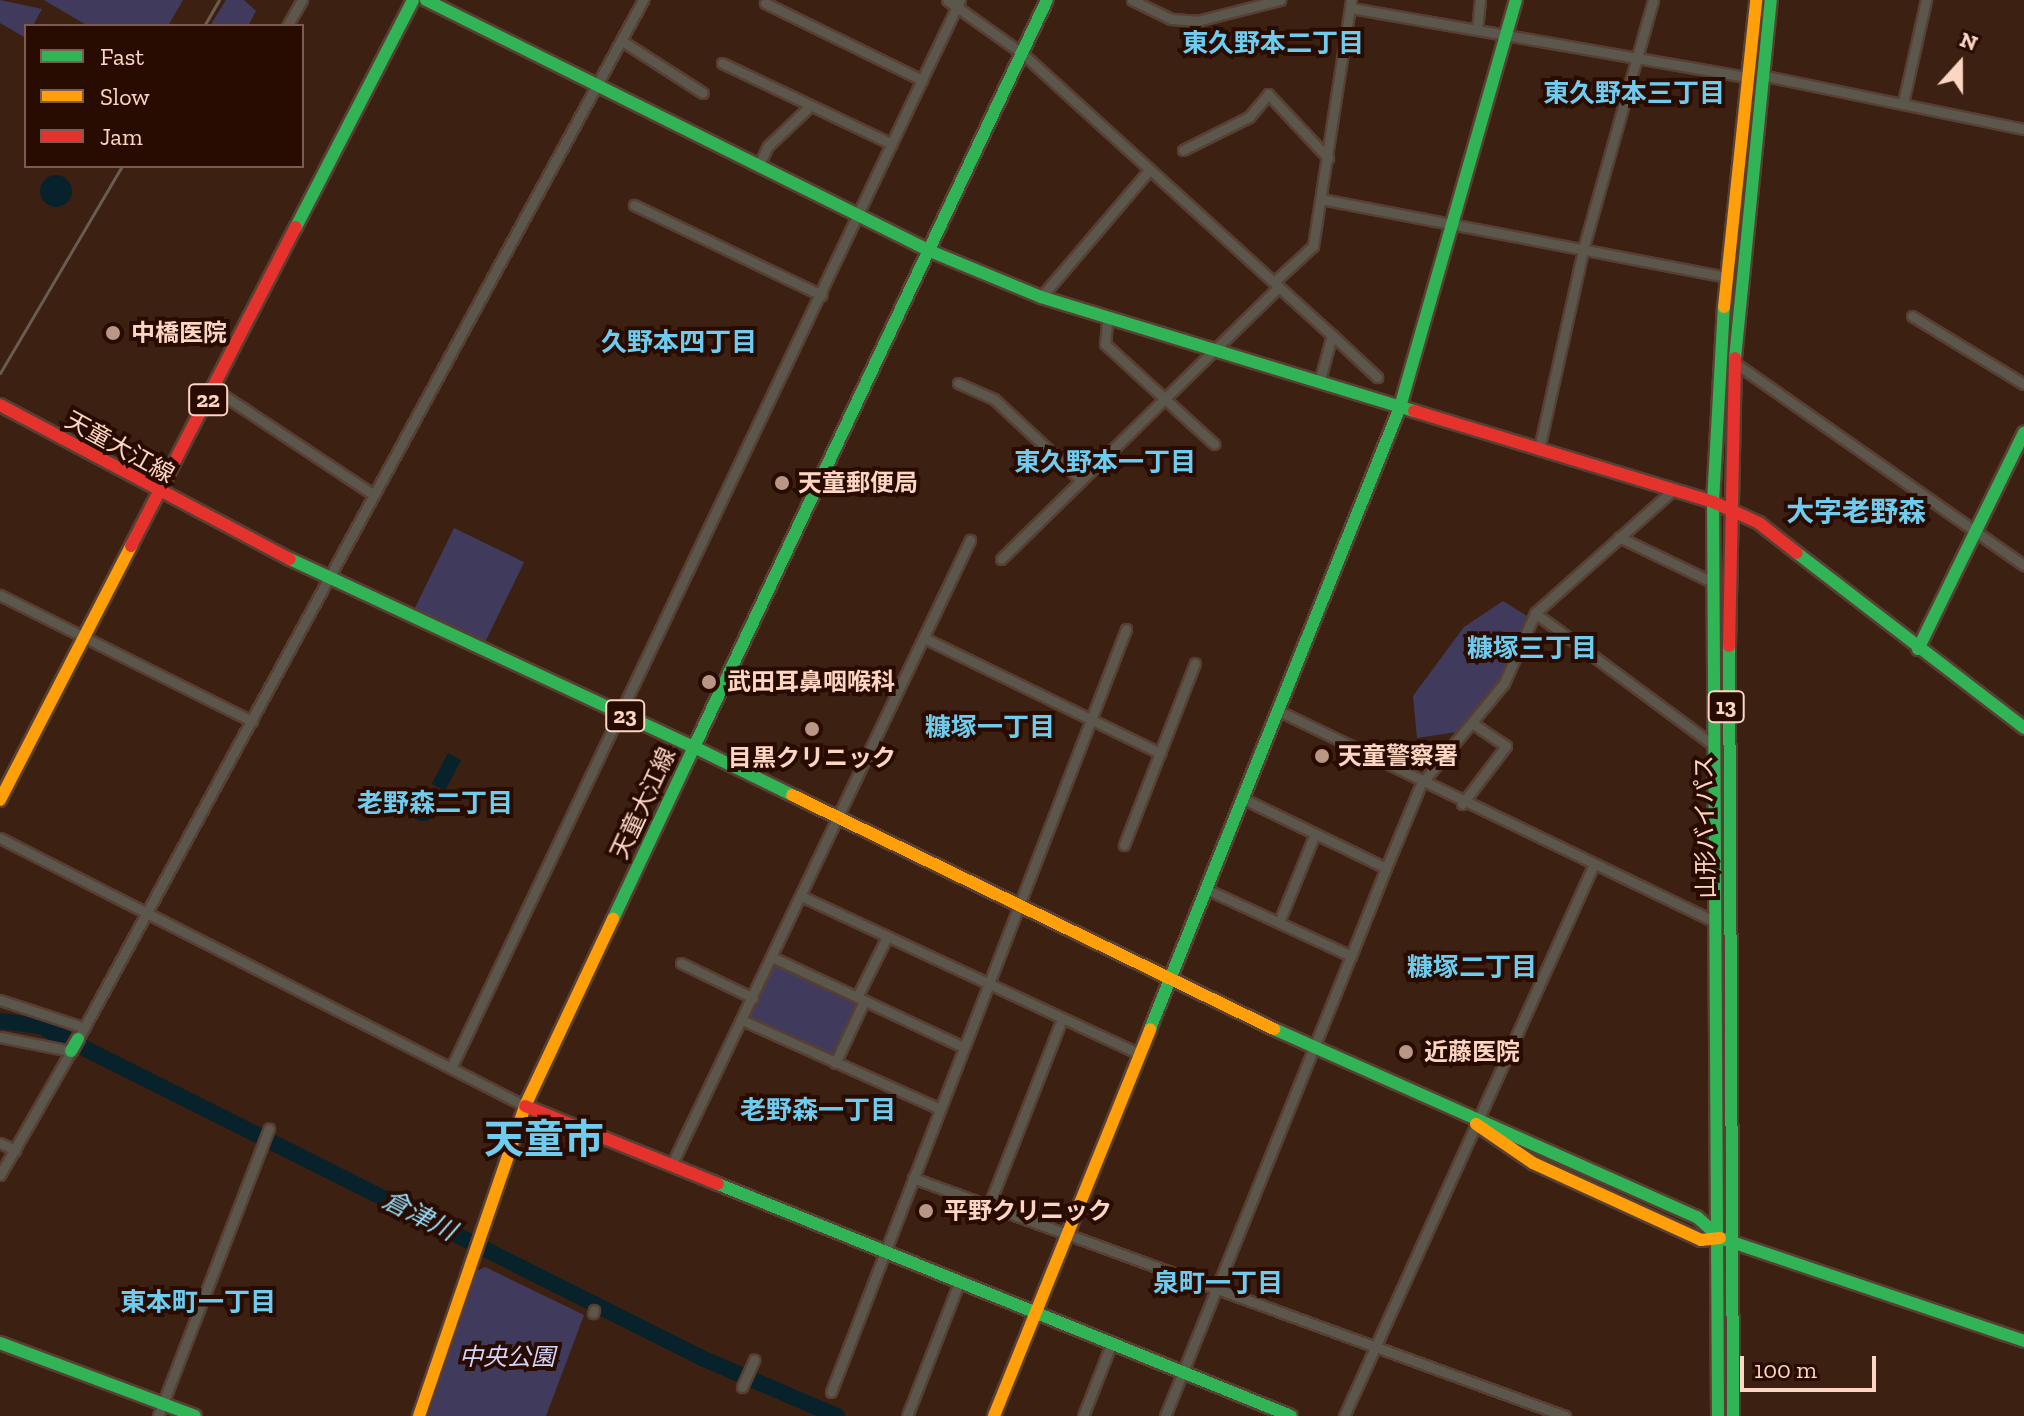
<!DOCTYPE html>
<html>
<head>
<meta charset="utf-8">
<style>
	body { margin:0 }
	#map { position:relative; width:2024px; height:1416px; overflow:hidden; background:#3c2113; font-family:"Zilla Slab","Noto Sans JP",serif }
	div>[style] { position:absolute }
	.green>* { inset:0; background:#403b5d; transform-origin:0 0 }
	.water>* { inset:0; background:#07222a; transform-origin:0 0 }
	.round { border-radius:50% }
	.river>* { height:16px; margin:-8px; padding:0 8px; transform-origin:8px; border-radius:8px; background:#07222a }
	.roads { filter:drop-shadow(2px 0 #583f33) drop-shadow(-2px 0 #583f33) drop-shadow(0 2px #583f33) drop-shadow(0 -2px #583f33) }
	.street>* { height:9px; margin:-4.5px; padding:0 4.5px; transform-origin:4.5px; border-radius:4.5px; background:#5c574c }
	.fast>* { height:12px; margin:-6px; padding:0 6px; transform-origin:6px; border-radius:6px; background:#30b455 }
	.slow>* { height:12px; margin:-6px; padding:0 6px; transform-origin:6px; border-radius:6px; background:#ff9f0a }
	.jam>* { height:12px; margin:-6px; padding:0 6px; transform-origin:6px; border-radius:6px; background:#e5322d }
	.rail>* { height:3px; margin:-1.5px; padding:0 1.5px; transform-origin:1.5px; border-radius:1.5px; background:#6b5c52 }
	.dots>* { width:22px; height:22px; translate:-50% -50%; box-sizing:border-box; border:4px solid #280c02; border-radius:50% }
	span { translate:-50% -50%; white-space:nowrap; text-align:center; line-height:1.15; -webkit-text-stroke:8px #280c02; paint-order:stroke }
	.shield-label span { padding:2px 6px; background:#280c02; border:2px solid; border-radius:6px; -webkit-text-stroke-width:0 }
	.shield-label { font-size:22px; color:#fdd5c3; font-weight:700 }
	.poi-label { font-size:24px; color:#fdd5c3; font-weight:700 }
	.left { translate:0 -50%; text-align:left }
	.street-label { font-size:24px; color:#fdd5c3 }
	.park-label { font-size:24px; color:#d3d4fb; font-style:italic }
	.neighbourhood-label { font-size:26px; color:#70ccee; font-weight:700 }
	.water-label { font-size:26px; color:#96def9; font-style:italic }
	.quarter-label { font-size:28px; color:#70ccee; font-weight:700 }
	.town-label { font-size:40px; color:#70ccee; font-weight:700 }
	.legend { position:absolute; left:24px; top:24px; width:280px; height:144px; box-sizing:border-box; background:#280c02; border:2px solid #7d5c4f; margin:0; padding:10px 14px; list-style:none; font-size:24px; color:#fdd5c3 }
	.legend li { display:flex; align-items:center; gap:16px; height:40px }
	.legend b { width:40px; border:2px solid #7d5c4f }
	.north { position:absolute; left:1920px; top:24px; width:80px; height:80px; -webkit-text-stroke:6px #280c02; paint-order:stroke; rotate:21deg; font-size:22px; font-weight:700; line-height:32px; text-align:center; color:#fdd5c3 }
	.north::after { content:''; display:block; margin:auto; width:28px; height:36px; background:#fdd5c3; clip-path:polygon(50% 0,100% 100%,50% 72%,0 100%) }
	.scale { position:absolute; left:1740px; top:1356px; width:136px; height:36px; box-sizing:border-box; border:4px solid #fdd5c3; border-top:0; padding-left:10px; font-size:24px; line-height:28px; white-space:nowrap; color:#fdd5c3; -webkit-text-stroke:6px #280c02; paint-order:stroke }
</style>
</head>
<body>
<div id="map">
	<div class="green">
		<i style="clip-path:polygon(0 0,42px 9px,26px 38px,0 23px)"></i>
		<i style="clip-path:polygon(44px 0,183px 0,168px 26px,88px 26px)"></i>
		<i style="clip-path:polygon(226px 0,244px 0,256px 11px,248px 26px,210px 26px)"></i>
		<i style="left:454px;top:528px;width:78px;height:93px;rotate:26deg"></i>
		<i style="clip-path:polygon(1503px 601px,1527px 616px,1500px 683px,1457px 732px,1417px 738px,1413px 696px,1464px 627px)"></i>
		<i style="left:773px;top:959px;width:98px;height:68px;rotate:25deg"></i>
		<i style="clip-path:polygon(485px 1267px,584px 1315px,546px 1416px,428px 1416px,475px 1272px)"></i>
	</div>
	<div class="water">
		<i class="round" style="left:40px;top:175px;width:32px;height:32px"></i>
		<i style="left:448px;top:753px;width:15px;height:35px;rotate:28deg"></i>
		<i class="round" style="left:409px;top:793px;width:28px;height:28px"></i>
	</div>
	<div class="river">
		<i style="left:0;top:1021px;width:40px;rotate:7.1deg"></i>
		<i style="left:40px;top:1026px;width:743px;rotate:26.63deg"></i>
		<i style="left:704px;top:1359px;width:145px;rotate:23.2deg"></i>
	</div>
	<div class="roads">
		<div class="street">
			<i style="left:947px;top:0;width:93px;rotate:35.4deg"></i>
			<i style="left:1023px;top:54px;width:418px;rotate:42.3deg"></i>
			<i style="left:1332px;top:335px;width:50px;rotate:105.2deg"></i>
			<i style="left:1132px;top:0;width:43px;rotate:26deg"></i>
			<i style="left:1171px;top:19px;width:26px;rotate:4deg"></i>
			<i style="left:1197px;top:21px;width:86px;rotate:-14.2deg"></i>
			<i style="left:765px;top:3px;width:175px;rotate:26.1deg"></i>
			<i style="left:1351px;top:8px;width:401px;rotate:9.9deg"></i>
			<i style="left:287px;top:26px;width:30px;rotate:-60deg"></i>
			<i style="left:1477px;top:29px;width:29px;rotate:-84deg"></i>
			<i style="left:622px;top:41px;width:96px;rotate:32.7deg"></i>
			<i style="left:722px;top:63px;width:188px;rotate:25.5deg"></i>
			<i style="left:1761px;top:75px;width:268px;rotate:11.6deg"></i>
			<i style="left:1903px;top:103px;width:106px;rotate:-77.4deg"></i>
			<i style="left:1183px;top:150px;width:74px;rotate:-26.6deg"></i>
			<i style="left:1249px;top:117px;width:30px;rotate:-50deg"></i>
			<i style="left:1268px;top:94px;width:88px;rotate:46.8deg"></i>
			<i style="left:758px;top:167px;width:23px;rotate:-65deg"></i>
			<i style="left:768px;top:146px;width:58px;rotate:-43.6deg"></i>
			<i style="left:1321px;top:199px;width:412px;rotate:10.9deg"></i>
			<i style="left:634px;top:205px;width:208px;rotate:25.7deg"></i>
			<i style="left:1274px;top:282px;width:53px;rotate:-42.7deg"></i>
			<i style="left:1313px;top:246px;width:249px;rotate:-81.2deg"></i>
			<i style="left:1041px;top:297px;width:167px;rotate:-49.6deg"></i>
			<i style="left:1912px;top:316px;width:131px;rotate:31.3deg"></i>
			<i style="left:1107px;top:322px;width:22px;rotate:95deg"></i>
			<i style="left:1105px;top:344px;width:148px;rotate:42.5deg"></i>
			<i style="left:1332px;top:335px;width:62px;rotate:43deg"></i>
			<i style="left:1735px;top:363px;width:353px;rotate:35deg"></i>
			<i style="left:958px;top:383px;width:39px;rotate:24deg"></i>
			<i style="left:994px;top:399px;width:119px;rotate:43deg"></i>
			<i style="left:214px;top:389px;width:192px;rotate:33.5deg"></i>
			<i style="left:1539px;top:449px;width:208px;rotate:-77.5deg"></i>
			<i style="left:1584px;top:246px;width:255px;rotate:-74.3deg"></i>
			<i style="left:1619px;top:537px;width:103px;rotate:25.8deg"></i>
			<i style="left:1001px;top:559px;width:389px;rotate:-44.4deg"></i>
			<i style="left:0;top:595px;width:282px;rotate:26.6deg"></i>
			<i style="left:1535px;top:613px;width:219px;rotate:36.5deg"></i>
			<i style="left:924px;top:638px;width:263px;rotate:26deg"></i>
			<i style="left:1279px;top:711px;width:484px;rotate:25.8deg"></i>
			<i style="left:1462px;top:804px;width:73px;rotate:-52.8deg"></i>
			<i style="left:1506px;top:746px;width:41px;rotate:-145.9deg"></i>
			<i style="left:0;top:838px;width:589px;rotate:27.04deg"></i>
			<i style="left:1124px;top:845px;width:195px;rotate:-68.7deg"></i>
			<i style="left:1386px;top:868px;width:91px;rotate:-67.4deg"></i>
			<i style="left:1421px;top:784px;width:131px;rotate:-50.6deg"></i>
			<i style="left:1504px;top:683px;width:77px;rotate:-66.1deg"></i>
			<i style="left:1535px;top:613px;width:185px;rotate:-41.7deg"></i>
			<i style="left:1206px;top:889px;width:160px;rotate:24.8deg"></i>
			<i style="left:1351px;top:956px;width:95px;rotate:-68.3deg"></i>
			<i style="left:1386px;top:868px;width:160px;rotate:-154.1deg"></i>
			<i style="left:801px;top:896px;width:374px;rotate:25deg"></i>
			<i style="left:1279px;top:922px;width:95px;rotate:-67.8deg"></i>
			<i style="left:772px;top:957px;width:211px;rotate:25.2deg"></i>
			<i style="left:681px;top:963px;width:80px;rotate:25.9deg"></i>
			<i style="left:857px;top:997px;width:67px;rotate:-63.4deg"></i>
			<i style="left:0;top:1000px;width:89px;rotate:18.2deg"></i>
			<i style="left:742px;top:1020px;width:217px;rotate:24.2deg"></i>
			<i style="left:0;top:1037px;width:72px;rotate:11.2deg"></i>
			<i style="left:71px;top:1051px;width:143px;rotate:119.8deg"></i>
			<i style="left:78px;top:1039px;width:1183px;rotate:-61.46deg"></i>
			<i style="left:835px;top:1063px;width:68px;rotate:-64.9deg"></i>
			<i style="left:451px;top:1068px;width:1183px;rotate:-64.52deg"></i>
			<i style="left:0;top:1143px;width:17px;rotate:25deg"></i>
			<i style="left:671px;top:1166px;width:694px;rotate:-64.47deg"></i>
			<i style="left:913px;top:1178px;width:694px;rotate:20.05deg"></i>
			<i style="left:989px;top:1205px;width:200px;rotate:-68.6deg"></i>
			<i style="left:593px;top:1313px;width:3px;rotate:-72deg"></i>
			<i style="left:742px;top:1387px;width:30px;rotate:-66deg"></i>
			<i style="left:831px;top:1392px;width:818px;rotate:-68.86deg"></i>
			<i style="left:158px;top:1416px;width:308px;rotate:-68.9deg"></i>
			<i style="left:907px;top:1416px;width:146px;rotate:-68.7deg"></i>
			<i style="left:1083px;top:1416px;width:79px;rotate:-68.6deg"></i>
			<i style="left:1165px;top:1416px;width:496px;rotate:-68deg"></i>
			<i style="left:1344px;top:1416px;width:604px;rotate:-65.64deg"></i>
		</div>
		<div class="fast">
			<i style="left:426px;top:0;width:563px;rotate:26.47deg"></i>
			<i style="left:930px;top:251px;width:120px;rotate:22.5deg"></i>
			<i style="left:1041px;top:297px;width:390px;rotate:17deg"></i>
			<i style="left:296px;top:227px;width:255px;rotate:-62.7deg"></i>
			<i style="left:1735px;top:358px;width:360px;rotate:-84.3deg"></i>
			<i style="left:1797px;top:553px;width:287px;rotate:37.6deg"></i>
			<i style="left:290px;top:559px;width:446px;rotate:25deg"></i>
			<i style="left:694px;top:747px;width:190px;rotate:115.2deg"></i>
			<i style="left:1729px;top:646px;width:770px;rotate:89.7deg"></i>
			<i style="left:1918px;top:649px;width:241px;rotate:-63.9deg"></i>
			<i style="left:792px;top:795px;width:109px;rotate:-153.9deg"></i>
			<i style="left:694px;top:747px;width:826px;rotate:-64.71deg"></i>
			<i style="left:1150px;top:1029px;width:670px;rotate:-68.1deg"></i>
			<i style="left:1400px;top:407px;width:423px;rotate:-74.1deg"></i>
			<i style="left:1274px;top:1029px;width:463px;rotate:24deg"></i>
			<i style="left:1697px;top:1217px;width:31px;rotate:42deg"></i>
			<i style="left:1720px;top:1238px;width:321px;rotate:18.7deg"></i>
			<i style="left:71px;top:1051px;width:14px;rotate:-60deg"></i>
			<i style="left:718px;top:1184px;width:618px;rotate:22.04deg"></i>
			<i style="left:0;top:1343px;width:208px;rotate:20.5deg"></i>
			<i style="left:1718px;top:1416px;width:914px;rotate:-90.31deg"></i>
			<i style="left:1713px;top:502px;width:195px;rotate:-86.8deg"></i>
		</div>
		<div class="slow">
			<i style="left:1724px;top:307px;width:309px;rotate:-84deg"></i>
			<i style="left:792px;top:795px;width:536px;rotate:25.9deg"></i>
			<i style="left:0;top:800px;width:286px;rotate:-62.7deg"></i>
			<i style="left:1476px;top:1124px;width:69px;rotate:34.4deg"></i>
			<i style="left:1533px;top:1163px;width:185px;rotate:24.6deg"></i>
			<i style="left:1701px;top:1240px;width:19px;rotate:-6deg"></i>
			<i style="left:419px;top:1416px;width:328px;rotate:-71.1deg"></i>
			<i style="left:525px;top:1106px;width:207px;rotate:-64.8deg"></i>
			<i style="left:994px;top:1416px;width:417px;rotate:-68deg"></i>
		</div>
		<div class="jam">
			<i style="left:0;top:405px;width:328px;rotate:28deg"></i>
			<i style="left:1414px;top:411px;width:313px;rotate:16.9deg"></i>
			<i style="left:1713px;top:502px;width:51px;rotate:24.5deg"></i>
			<i style="left:1759px;top:523px;width:48px;rotate:38.3deg"></i>
			<i style="left:131px;top:546px;width:359px;rotate:-62.7deg"></i>
			<i style="left:1729px;top:646px;width:288px;rotate:-88.8deg"></i>
			<i style="left:525px;top:1106px;width:208px;rotate:22deg"></i>
		</div>
	</div>
	<div class="rail">
		<i style="left:204px;top:26px;width:30px;rotate:-60deg"></i>
		<i style="left:0;top:373px;width:240px;rotate:-59.5deg"></i>
	</div>
	<div class="dots">
		<i style="left:113px;top:333px;background:#b99685"></i>
		<i style="left:782px;top:483px;background:#b99685"></i>
		<i style="left:709px;top:682px;background:#b99685"></i>
		<i style="left:812px;top:729px;background:#b99685"></i>
		<i style="left:1322px;top:756px;background:#b99685"></i>
		<i style="left:1406px;top:1052px;background:#b99685"></i>
		<i style="left:926px;top:1211px;background:#b99685"></i>
	</div>
	<div class="shield-label">
		<span style="left:208px;top:400px">22</span>
		<span style="left:1726px;top:707px">13</span>
		<span style="left:625px;top:716px">23</span>
	</div>
	<div class="poi-label">
		<span class="left" style="left:131px;top:333px">中橋医院</span>
		<span class="left" style="left:798px;top:483px">天童郵便局</span>
		<span class="left" style="left:727px;top:682px">武田耳鼻咽喉科</span>
		<span class="left" style="left:1338px;top:756px">天童警察署</span>
		<span style="left:812px;top:758px">目黒クリニック</span>
		<span class="left" style="left:1424px;top:1052px">近藤医院</span>
		<span class="left" style="left:944px;top:1211px">平野クリニック</span>
	</div>
	<div class="street-label">
		<span style="left:120px;top:447px;rotate:29deg">天童大江線</span>
		<span style="left:643px;top:803px;rotate:-65deg">天童大江線</span>
		<span style="left:1705px;top:827px;rotate:-91deg">山形バイパス</span>
	</div>
	<div class="park-label">
		<span style="left:507px;top:1357px">中央公園</span>
	</div>
	<div class="neighbourhood-label">
		<span style="left:1273px;top:44px">東久野本二丁目</span>
		<span style="left:1634px;top:94px">東久野本三丁目</span>
		<span style="left:679px;top:343px">久野本四丁目</span>
		<span style="left:1105px;top:463px">東久野本一丁目</span>
		<span style="left:1532px;top:649px">糠塚三丁目</span>
		<span style="left:990px;top:728px">糠塚一丁目</span>
		<span style="left:435px;top:804px">老野森二丁目</span>
		<span style="left:1472px;top:968px">糠塚二丁目</span>
		<span style="left:818px;top:1111px">老野森一丁目</span>
		<span style="left:1218px;top:1284px">泉町一丁目</span>
		<span style="left:198px;top:1303px">東本町一丁目</span>
	</div>
	<div class="water-label">
		<span style="left:419px;top:1216px;rotate:27deg">倉津川</span>
	</div>
	<div class="quarter-label">
		<span style="left:1856px;top:512px">大字老野森</span>
	</div>
	<div class="town-label">
		<span style="left:544px;top:1139px">天童市</span>
	</div>
	<ul class="legend">
	<li><b style="height:10px;background:#30b455"></b>Fast</li>
	<li><b style="height:10px;background:#ff9f0a"></b>Slow</li>
	<li><b style="height:10px;background:#e5322d"></b>Jam</li>
	</ul>
	<div class="north">N</div>
	<div class="scale">100 m</div>
</div>
</body>
</html>
